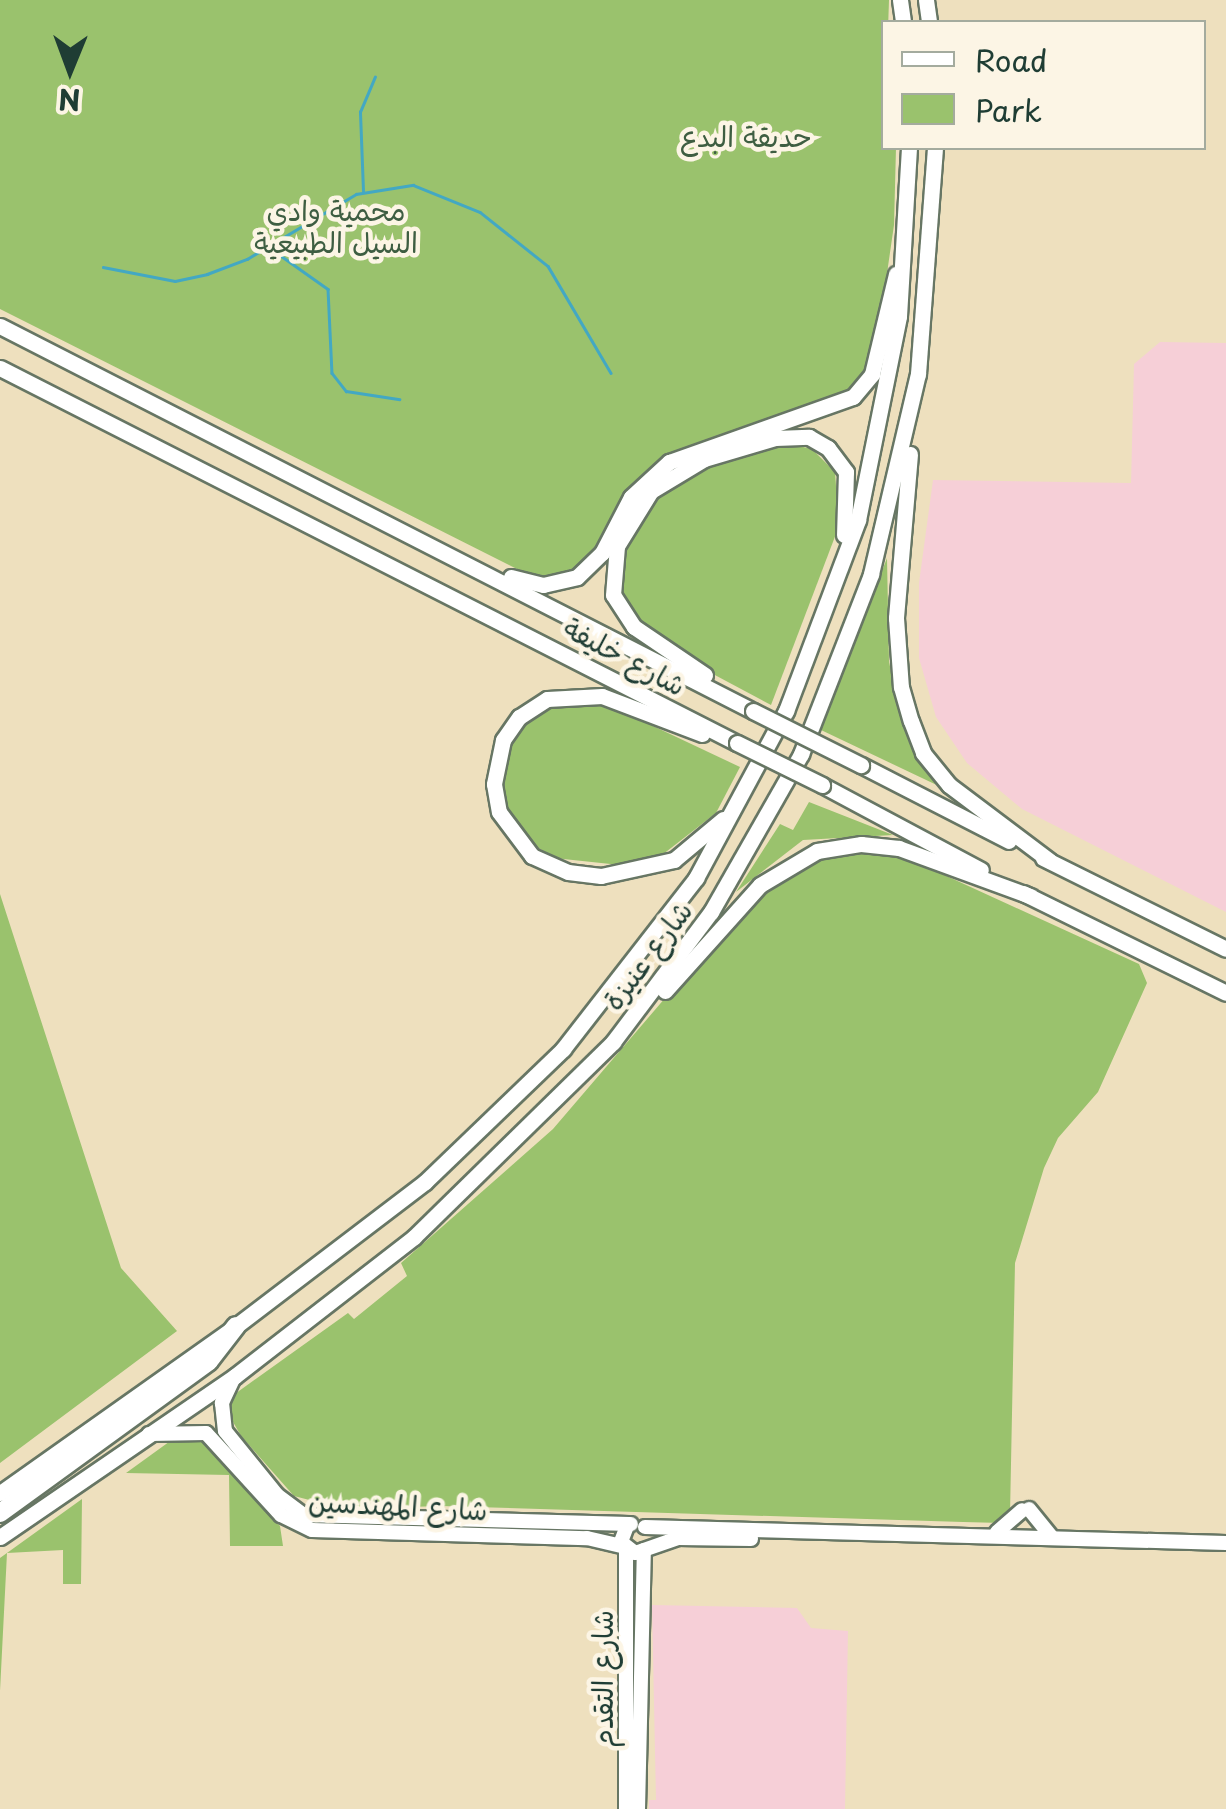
<!DOCTYPE html>
<html>
<head>
<meta charset="utf-8">
<style>
	body { margin:0 }
	#map { position:relative; width:1226px; height:1809px; overflow:hidden; background:#eee0be; font-family:"Playpen Sans","Playpen Sans Arabic",sans-serif }
	div>[style] { position:absolute }
	.built>* { inset:0; background:#f6cfd7 }
	.green>* { inset:0; background:#9ac26d }
	.stream>* { height:2.5px; margin:-1.25px; padding:0 1.25px; transform-origin:1.25px; border-radius:1.25px; background:#43a8c3 }
	.roads { filter:drop-shadow(2px 0 #677664) drop-shadow(-2px 0 #677664) drop-shadow(0 2px #677664) drop-shadow(0 -2px #677664) }
	.secondary>* { height:14px; margin:-7px; padding:0 7px; transform-origin:7px; border-radius:7px; background:#fff }
	.primary>* { height:15px; margin:-7.5px; padding:0 7.5px; transform-origin:7.5px; border-radius:7.5px; background:#fff }
	.highway>* { height:18px; margin:-9px; padding:0 9px; transform-origin:9px; border-radius:9px; background:#fff }
	.bridges { filter:drop-shadow(2px 0 #677664) drop-shadow(-2px 0 #677664) drop-shadow(0 2px #677664) drop-shadow(0 -2px #677664) }
	.primary-bridge>* { height:15px; margin:-7.5px; padding:0 7.5px; transform-origin:7.5px; border-radius:7.5px; background:#fff }
	span { translate:-50% -50%; white-space:nowrap; text-align:center; line-height:1.15; -webkit-text-stroke:9px #fcf5e5; paint-order:stroke }
	.park-label { font-size:28px; color:#3e5e42 }
	.street-label { font-size:28px; color:#1f3d34 }
	.legend { position:absolute; left:881px; top:20px; width:325px; height:130px; box-sizing:border-box; background:#fcf5e5; border:2px solid #a4ab9e; margin:0; padding:12px 18px; list-style:none; font-size:30px; color:#1f3d34 }
	.legend li { display:flex; align-items:center; gap:20px; height:50px }
	.legend b { width:50px; border:2px solid #a4ab9e }
	.north { position:absolute; left:20px; top:20px; width:100px; height:100px; -webkit-text-stroke:8px #fcf5e5; paint-order:stroke; rotate:181deg; font-size:28px; font-weight:700; line-height:40px; text-align:center; color:#1f3d34 }
	.north::after { content:''; display:block; margin:auto; width:35px; height:45px; background:#1f3d34; clip-path:polygon(50% 0,100% 100%,50% 72%,0 100%) }
</style>
</head>
<body>
<div id="map">
	<div class="built">
		<i style="clip-path:polygon(1160px 342px,1226px 343px,1226px 912px,1022px 809px,967px 763px,936px 717px,919px 658px,919px 583px,933px 480px,1131px 483px,1134px 364px)"></i>
		<i style="clip-path:polygon(652px 1605px,797px 1608px,811px 1628px,848px 1631px,845px 1809px,649px 1809px,649px 1800px,656px 1800px)"></i>
	</div>
	<div class="green">
		<i style="clip-path:polygon(0 0,889px 0,884px 148px,896px 148px,894px 225px,874px 363px,858px 388px,690px 448px,579px 573px,535px 578px,0 309px)"></i>
		<i style="clip-path:polygon(790px 444px,812px 449px,835px 472px,839px 526px,771px 705px,683px 658px,629px 615px,620px 594px,623px 544px,652px 498px,683px 475px)"></i>
		<i style="clip-path:polygon(887px 558px,889px 661px,897px 705px,943px 788px,821px 730px)"></i>
		<i style="clip-path:polygon(570px 700px,598px 700px,740px 767px,716px 813px,662px 855px,620px 865px,554px 858px,523px 838px,503px 802px,500px 780px,513px 741px,529px 719px)"></i>
		<i style="clip-path:polygon(809px 802px,893px 835px,803px 840px,736px 892px,780px 824px,793px 830px)"></i>
		<i style="clip-path:polygon(839px 851px,892px 851px,1139px 964px,1147px 983px,1098px 1092px,1058px 1138px,1044px 1168px,1015px 1263px,1010px 1514px,1002px 1523px,963px 1522px,441px 1506px,344px 1509px,294px 1496px,241px 1436px,228px 1413px,232px 1396px,348px 1313px,354px 1319px,407px 1276px,401px 1263px,553px 1129px,743px 907px,788px 870px)"></i>
		<i style="clip-path:polygon(0 894px,121px 1268px,177px 1331px,0 1463px)"></i>
		<i style="clip-path:polygon(173px 1439px,197px 1439px,210px 1447px,280px 1526px,283px 1546px,230px 1546px,229px 1475px,126px 1473px)"></i>
		<i style="clip-path:polygon(82px 1499px,81px 1584px,63px 1584px,63px 1550px,7px 1553px,0 1691px,0 1558px)"></i>
	</div>
	<div class="stream">
		<i style="left:363px;top:191px;width:79px;rotate:-92.2deg"></i>
		<i style="left:360px;top:112px;width:38px;rotate:-67deg"></i>
		<i style="left:270px;top:248px;width:71px;rotate:35.3deg"></i>
		<i style="left:328px;top:289px;width:84px;rotate:87.3deg"></i>
		<i style="left:332px;top:373px;width:23px;rotate:52deg"></i>
		<i style="left:346px;top:391px;width:54px;rotate:8.6deg"></i>
		<i style="left:103px;top:267px;width:73px;rotate:11deg"></i>
		<i style="left:175px;top:281px;width:33px;rotate:-12deg"></i>
		<i style="left:207px;top:274px;width:43px;rotate:-20.6deg"></i>
		<i style="left:247px;top:259px;width:127px;rotate:-30.8deg"></i>
		<i style="left:356px;top:194px;width:58px;rotate:-9deg"></i>
		<i style="left:413px;top:185px;width:72px;rotate:21.9deg"></i>
		<i style="left:480px;top:212px;width:87px;rotate:38.5deg"></i>
		<i style="left:548px;top:266px;width:124px;rotate:59.5deg"></i>
	</div>
	<div class="roads">
		<div class="secondary">
			<i style="left:234px;top:1377px;width:29px;rotate:115deg"></i>
			<i style="left:222px;top:1403px;width:28px;rotate:84deg"></i>
			<i style="left:225px;top:1431px;width:82px;rotate:50.9deg"></i>
			<i style="left:277px;top:1495px;width:34px;rotate:37deg"></i>
			<i style="left:304px;top:1515px;width:327px;rotate:1.6deg"></i>
			<i style="left:149px;top:1434px;width:57px;rotate:-1deg"></i>
			<i style="left:206px;top:1433px;width:111px;rotate:47.6deg"></i>
			<i style="left:281px;top:1515px;width:34px;rotate:26deg"></i>
			<i style="left:312px;top:1530px;width:275px;rotate:1.7deg"></i>
			<i style="left:587px;top:1538px;width:37px;rotate:13deg"></i>
			<i style="left:1029px;top:1509px;width:35px;rotate:51deg"></i>
			<i style="left:627px;top:1526px;width:17px;rotate:111deg"></i>
			<i style="left:621px;top:1542px;width:18px;rotate:38deg"></i>
			<i style="left:635px;top:1553px;width:46px;rotate:-19.2deg"></i>
			<i style="left:678px;top:1538px;width:73px;rotate:0.8deg"></i>
			<i style="left:645px;top:1527px;width:581px;rotate:1.58deg"></i>
			<i style="left:997px;top:1532px;width:33px;rotate:-41deg"></i>
			<i style="left:626px;top:1809px;width:259px;rotate:-90deg"></i>
			<i style="left:638px;top:1809px;width:259px;rotate:-88.7deg"></i>
		</div>
		<div class="primary">
			<i style="left:900px;top:0;width:22px;rotate:82deg"></i>
			<i style="left:926px;top:0;width:22px;rotate:82deg"></i>
			<i style="left:0;top:326px;width:846px;rotate:27.08deg"></i>
			<i style="left:0;top:368px;width:827px;rotate:26.97deg"></i>
			<i style="left:910px;top:454px;width:165px;rotate:94.9deg"></i>
			<i style="left:896px;top:618px;width:69px;rotate:85.9deg"></i>
			<i style="left:901px;top:687px;width:35px;rotate:74deg"></i>
			<i style="left:911px;top:721px;width:34px;rotate:69deg"></i>
			<i style="left:923px;top:753px;width:41px;rotate:50.9deg"></i>
			<i style="left:949px;top:785px;width:126px;rotate:37deg"></i>
			<i style="left:511px;top:577px;width:33px;rotate:14deg"></i>
			<i style="left:543px;top:585px;width:35px;rotate:-13deg"></i>
			<i style="left:577px;top:577px;width:35px;rotate:-44deg"></i>
			<i style="left:602px;top:553px;width:63px;rotate:-62.6deg"></i>
			<i style="left:631px;top:497px;width:52px;rotate:-42.6deg"></i>
			<i style="left:669px;top:462px;width:195px;rotate:-19.5deg"></i>
			<i style="left:853px;top:397px;width:30px;rotate:-50deg"></i>
			<i style="left:872px;top:374px;width:103px;rotate:-76.5deg"></i>
			<i style="left:705px;top:675px;width:86px;rotate:-145.9deg"></i>
			<i style="left:634px;top:627px;width:38px;rotate:-123deg"></i>
			<i style="left:613px;top:595px;width:49px;rotate:-85.3deg"></i>
			<i style="left:617px;top:546px;width:65px;rotate:-58.3deg"></i>
			<i style="left:651px;top:491px;width:62px;rotate:-31.1deg"></i>
			<i style="left:704px;top:459px;width:74px;rotate:-16.5deg"></i>
			<i style="left:775px;top:438px;width:34px;rotate:-2deg"></i>
			<i style="left:809px;top:437px;width:22px;rotate:30deg"></i>
			<i style="left:828px;top:448px;width:30px;rotate:53deg"></i>
			<i style="left:846px;top:472px;width:63px;rotate:91.8deg"></i>
			<i style="left:702px;top:734px;width:107px;rotate:-159.2deg"></i>
			<i style="left:602px;top:696px;width:55px;rotate:176.9deg"></i>
			<i style="left:547px;top:699px;width:33px;rotate:147deg"></i>
			<i style="left:519px;top:717px;width:28px;rotate:125deg"></i>
			<i style="left:503px;top:740px;width:45px;rotate:101.6deg"></i>
			<i style="left:494px;top:784px;width:28px;rotate:80deg"></i>
			<i style="left:499px;top:812px;width:55px;rotate:53.1deg"></i>
			<i style="left:532px;top:856px;width:39px;rotate:24deg"></i>
			<i style="left:568px;top:872px;width:33px;rotate:7deg"></i>
			<i style="left:601px;top:876px;width:75px;rotate:-12.4deg"></i>
			<i style="left:674px;top:860px;width:64px;rotate:-39.9deg"></i>
			<i style="left:861px;top:765px;width:166px;rotate:27.2deg"></i>
			<i style="left:822px;top:785px;width:180px;rotate:28.1deg"></i>
			<i style="left:1043px;top:858px;width:204px;rotate:26.4deg"></i>
			<i style="left:1023px;top:893px;width:226px;rotate:26.2deg"></i>
			<i style="left:665px;top:991px;width:142px;rotate:-48.1deg"></i>
			<i style="left:760px;top:885px;width:66px;rotate:-30.8deg"></i>
			<i style="left:817px;top:851px;width:45px;rotate:-9deg"></i>
			<i style="left:861px;top:844px;width:38px;rotate:6deg"></i>
			<i style="left:899px;top:848px;width:140px;rotate:20.1deg"></i>
			<i style="left:0;top:1493px;width:289px;rotate:-35.3deg"></i>
			<i style="left:236px;top:1326px;width:238px;rotate:-37.3deg"></i>
			<i style="left:425px;top:1182px;width:192px;rotate:-43.9deg"></i>
			<i style="left:563px;top:1049px;width:217px;rotate:-52.1deg"></i>
			<i style="left:696px;top:878px;width:190px;rotate:-61.7deg"></i>
			<i style="left:786px;top:711px;width:204px;rotate:-69.3deg"></i>
			<i style="left:858px;top:520px;width:208px;rotate:-78.6deg"></i>
			<i style="left:899px;top:316px;width:168px;rotate:-86.6deg"></i>
			<i style="left:0;top:1537px;width:285px;rotate:-34.4deg"></i>
			<i style="left:235px;top:1376px;width:227px;rotate:-37.8deg"></i>
			<i style="left:414px;top:1237px;width:279px;rotate:-44.4deg"></i>
			<i style="left:613px;top:1042px;width:163px;rotate:-53deg"></i>
			<i style="left:711px;top:912px;width:182px;rotate:-60.3deg"></i>
			<i style="left:801px;top:754px;width:193px;rotate:-68.7deg"></i>
			<i style="left:871px;top:574px;width:205px;rotate:-76.8deg"></i>
			<i style="left:918px;top:374px;width:227px;rotate:-85.7deg"></i>
		</div>
		<div class="highway">
			<i style="left:0;top:1513px;width:258px;rotate:-36deg"></i>
			<i style="left:209px;top:1361px;width:44px;rotate:-52.4deg"></i>
		</div>
	</div>
	<div class="bridges">
		<div class="primary-bridge">
			<i style="left:753px;top:711px;width:121px;rotate:26.6deg"></i>
			<i style="left:737px;top:743px;width:95px;rotate:26.3deg"></i>
		</div>
	</div>
	<div class="park-label">
		<span style="left:746px;top:136px">حديقة البدع</span>
		<span style="left:336px;top:226px">محمية وادي<br>السيل الطبيعية</span>
	</div>
	<div class="street-label">
		<span style="left:625px;top:656px;rotate:28deg">شارع خليفة</span>
		<span style="left:647px;top:955px;rotate:-53deg">شارع عنيزة</span>
		<span style="left:398px;top:1505px;rotate:3deg">شارع المهندسين</span>
		<span style="left:602px;top:1679px;rotate:-90deg">شارع التقدم</span>
	</div>
	<ul class="legend">
	<li><b style="height:12px;background:#fff"></b>Road</li>
	<li><b style="height:28px;background:#9ac26d"></b>Park</li>
	</ul>
	<div class="north">N</div>
</div>
</body>
</html>
